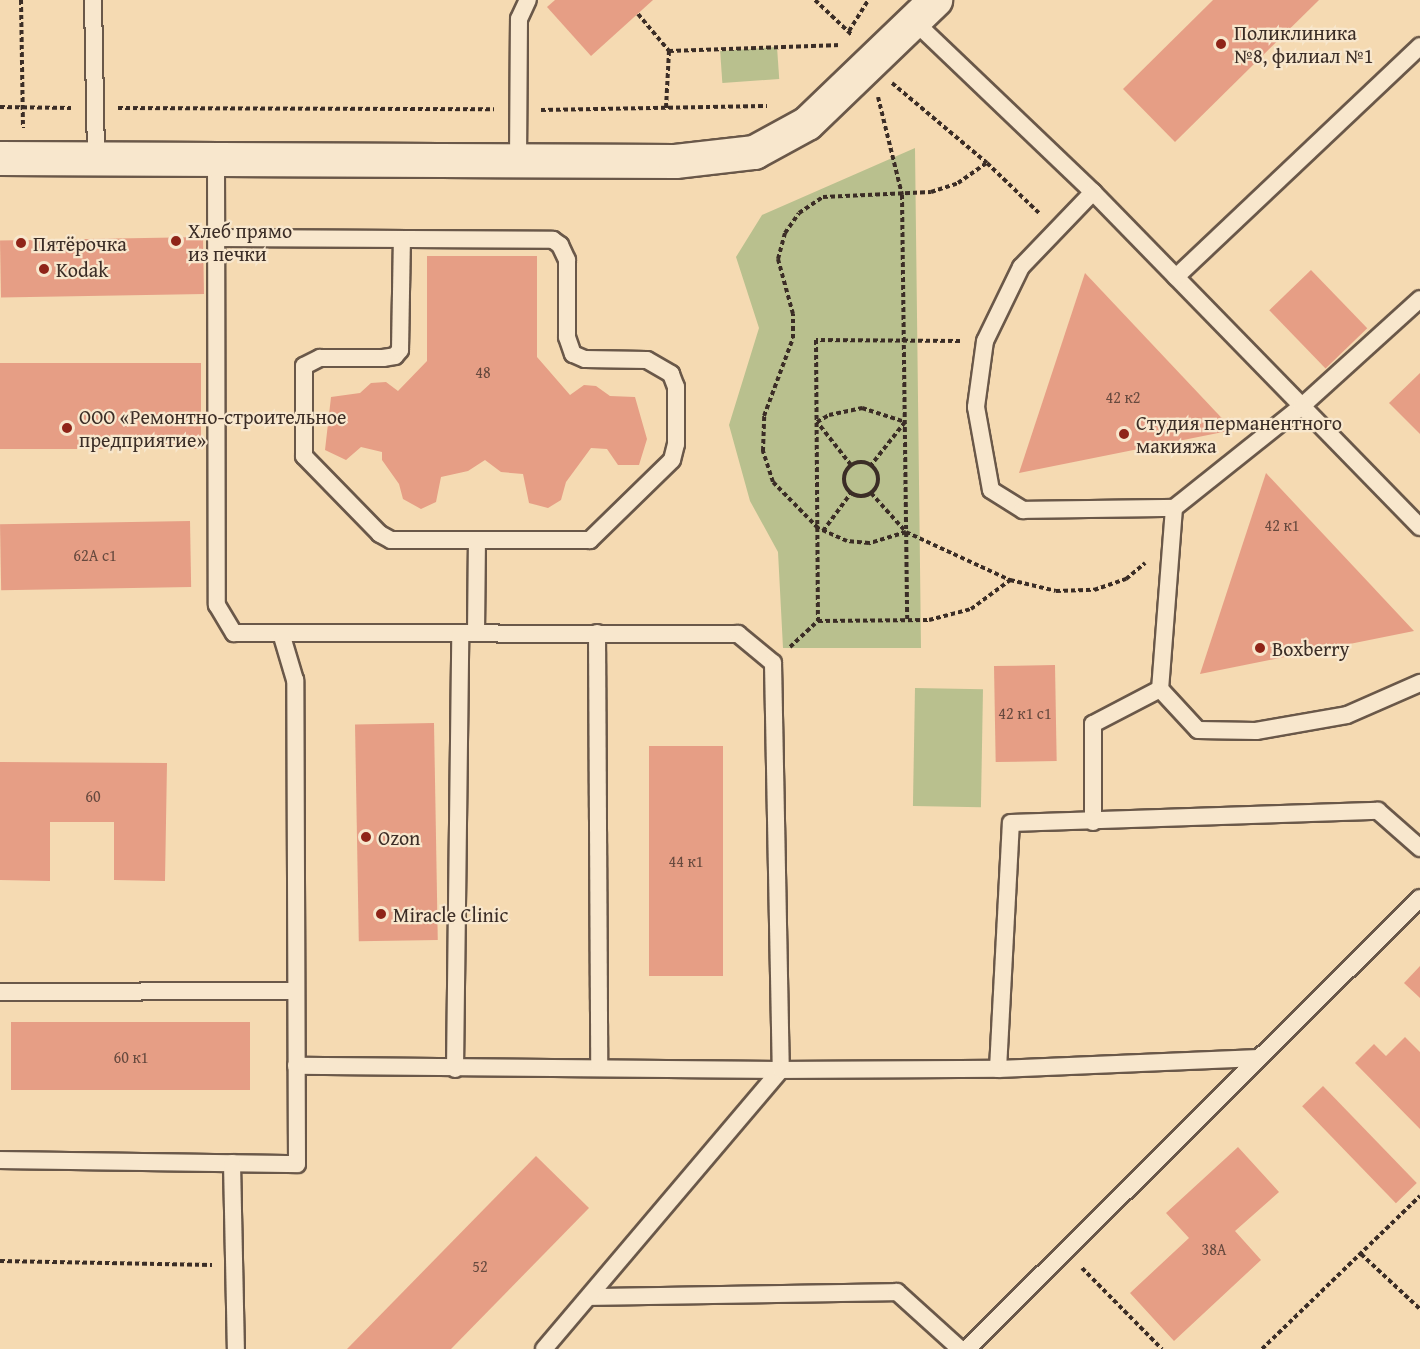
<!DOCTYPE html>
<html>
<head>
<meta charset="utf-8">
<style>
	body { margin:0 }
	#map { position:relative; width:1420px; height:1349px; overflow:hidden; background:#f5dab2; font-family:"Gentium Book Plus",serif }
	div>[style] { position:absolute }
	.green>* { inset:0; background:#b9c08e; transform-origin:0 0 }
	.building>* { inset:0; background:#e69e85; transform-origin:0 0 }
	.path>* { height:4px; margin-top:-2px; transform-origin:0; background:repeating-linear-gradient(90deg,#3b2d26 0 4.5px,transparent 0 7.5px) }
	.path>.ring { margin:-2px; padding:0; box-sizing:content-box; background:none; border:4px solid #3b2d26; border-radius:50% }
	.roads { filter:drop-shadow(2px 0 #6a5849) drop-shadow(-2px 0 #6a5849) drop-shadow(0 2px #6a5849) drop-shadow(0 -2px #6a5849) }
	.lane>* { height:16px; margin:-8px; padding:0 8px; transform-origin:8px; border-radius:8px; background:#f8e7cd }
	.street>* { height:33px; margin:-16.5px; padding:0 16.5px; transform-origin:16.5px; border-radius:16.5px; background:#f8e7cd }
	.dots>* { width:16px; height:16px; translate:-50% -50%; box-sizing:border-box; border:3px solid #f8e7cd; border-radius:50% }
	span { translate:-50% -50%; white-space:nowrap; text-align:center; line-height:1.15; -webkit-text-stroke:4.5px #f8e7cd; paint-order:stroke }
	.number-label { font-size:16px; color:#66493e }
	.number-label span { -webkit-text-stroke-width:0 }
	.poi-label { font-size:20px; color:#3b2d26 }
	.left { translate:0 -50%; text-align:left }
</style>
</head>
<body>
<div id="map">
	<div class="green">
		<i style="left:777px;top:47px;width:32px;height:57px;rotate:86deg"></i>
		<i style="clip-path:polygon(915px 148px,921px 648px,783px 648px,778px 552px,750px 501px,729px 425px,759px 328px,736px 257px,762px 215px)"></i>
		<i style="left:915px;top:688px;width:68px;height:118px;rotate:1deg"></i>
	</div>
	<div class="building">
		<i style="clip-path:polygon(555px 0,653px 0,591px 56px,547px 7px)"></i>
		<i style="clip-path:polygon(1213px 0,1319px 0,1175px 142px,1123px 89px)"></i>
		<i style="left:203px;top:237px;width:57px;height:203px;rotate:89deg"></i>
		<i style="clip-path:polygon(427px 256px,537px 256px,537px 357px,570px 395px,584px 385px,596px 386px,610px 396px,635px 397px,647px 439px,639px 465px,618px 465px,607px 449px,591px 448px,566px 482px,561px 500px,548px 508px,529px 503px,523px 474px,501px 472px,485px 460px,468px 471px,441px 477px,436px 502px,421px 509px,403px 499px,399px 484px,382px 460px,382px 452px,361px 447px,346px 460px,325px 450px,331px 397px,360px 393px,371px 383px,386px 382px,398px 391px,427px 361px)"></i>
		<i style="left:1311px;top:270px;width:81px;height:58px;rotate:46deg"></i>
		<i style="clip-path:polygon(1085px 273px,1233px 430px,1019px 473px)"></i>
		<i style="left:201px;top:363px;width:86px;height:201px;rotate:90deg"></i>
		<i style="clip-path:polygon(1420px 373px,1420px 434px,1389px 403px)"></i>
		<i style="clip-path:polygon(1266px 473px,1414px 631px,1200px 674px)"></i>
		<i style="left:190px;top:521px;width:66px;height:190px;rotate:89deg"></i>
		<i style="left:1055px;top:665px;width:96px;height:61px;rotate:89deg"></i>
		<i style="left:434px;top:723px;width:217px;height:79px;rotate:89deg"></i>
		<i style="left:649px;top:746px;width:74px;height:230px"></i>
		<i style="clip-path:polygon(0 762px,167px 763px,165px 881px,114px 880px,114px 822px,50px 822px,50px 881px,0 880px)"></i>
		<i style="clip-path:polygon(1420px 966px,1420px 998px,1404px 983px)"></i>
		<i style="left:11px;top:1022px;width:239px;height:68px"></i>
		<i style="clip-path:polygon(1405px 1037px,1420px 1052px,1420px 1129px,1355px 1063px,1374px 1044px,1386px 1056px)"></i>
		<i style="left:1323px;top:1086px;width:135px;height:29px;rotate:46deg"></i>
		<i style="clip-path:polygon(1238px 1147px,1279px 1192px,1235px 1231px,1261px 1260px,1174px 1341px,1130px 1293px,1189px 1238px,1166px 1213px)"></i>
		<i style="clip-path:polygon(536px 1156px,589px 1208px,451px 1349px,347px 1349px)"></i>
	</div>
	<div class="path">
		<i style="left:21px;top:0;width:128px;rotate:89.1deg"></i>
		<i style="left:815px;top:0;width:52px;rotate:43.5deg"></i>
		<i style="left:638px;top:14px;width:48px;rotate:50deg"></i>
		<i style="left:669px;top:51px;width:58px;rotate:93deg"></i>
		<i style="left:849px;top:31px;width:36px;rotate:-58deg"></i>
		<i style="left:669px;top:51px;width:172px;rotate:-2deg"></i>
		<i style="left:892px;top:83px;width:124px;rotate:40.1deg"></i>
		<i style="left:987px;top:163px;width:72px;rotate:43.9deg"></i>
		<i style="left:878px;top:97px;width:101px;rotate:76.2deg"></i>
		<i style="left:902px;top:195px;width:426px;rotate:89.3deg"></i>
		<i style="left:0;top:107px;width:71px;rotate:0.8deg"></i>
		<i style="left:118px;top:108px;width:376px;rotate:0.2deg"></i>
		<i style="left:541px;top:110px;width:226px;rotate:-1deg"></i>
		<i style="left:960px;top:341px;width:144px;rotate:-179.6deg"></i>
		<i style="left:816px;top:340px;width:281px;rotate:89.6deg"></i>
		<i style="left:818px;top:621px;width:111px;rotate:-0.5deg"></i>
		<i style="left:929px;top:620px;width:43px;rotate:-14.7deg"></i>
		<i style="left:971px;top:609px;width:49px;rotate:-36.6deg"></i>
		<i class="ring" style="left:844px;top:462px;width:30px;height:30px"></i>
		<i style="left:851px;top:465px;width:55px;rotate:-128.3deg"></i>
		<i style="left:817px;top:422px;width:14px;rotate:-30deg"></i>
		<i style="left:829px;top:415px;width:34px;rotate:-12deg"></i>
		<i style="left:862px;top:408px;width:45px;rotate:18deg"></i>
		<i style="left:905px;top:422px;width:55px;rotate:128.3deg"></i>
		<i style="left:871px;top:493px;width:52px;rotate:48.1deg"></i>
		<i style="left:906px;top:532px;width:115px;rotate:24.8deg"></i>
		<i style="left:1010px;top:580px;width:47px;rotate:13.4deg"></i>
		<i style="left:1056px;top:591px;width:38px;rotate:-2deg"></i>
		<i style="left:1094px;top:590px;width:34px;rotate:-19deg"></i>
		<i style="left:1126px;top:579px;width:25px;rotate:-40deg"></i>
		<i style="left:823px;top:531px;width:47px;rotate:-53.6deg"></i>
		<i style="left:906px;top:532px;width:39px;rotate:163deg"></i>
		<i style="left:869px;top:543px;width:22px;rotate:-175deg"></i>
		<i style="left:847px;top:541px;width:32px;rotate:-156deg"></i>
		<i style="left:818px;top:528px;width:64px;rotate:-134.4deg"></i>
		<i style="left:773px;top:482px;width:33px;rotate:-108deg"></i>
		<i style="left:763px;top:451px;width:35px;rotate:-88deg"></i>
		<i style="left:764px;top:416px;width:83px;rotate:-69.6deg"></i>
		<i style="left:793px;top:338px;width:24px;rotate:-90deg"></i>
		<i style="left:793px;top:314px;width:57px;rotate:-105.3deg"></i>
		<i style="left:778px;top:259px;width:27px;rotate:-75deg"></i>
		<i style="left:785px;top:233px;width:24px;rotate:-55deg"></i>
		<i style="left:799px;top:213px;width:29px;rotate:-34deg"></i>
		<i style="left:823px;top:197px;width:108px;rotate:-2.7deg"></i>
		<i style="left:931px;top:192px;width:28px;rotate:-18deg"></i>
		<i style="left:958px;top:183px;width:35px;rotate:-35deg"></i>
		<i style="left:790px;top:647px;width:38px;rotate:-43deg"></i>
		<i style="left:1361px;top:1254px;width:81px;rotate:43deg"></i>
		<i style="left:0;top:1261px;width:212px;rotate:1.1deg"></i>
		<i style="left:1082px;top:1268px;width:114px;rotate:45.4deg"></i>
		<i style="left:1262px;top:1349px;width:220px;rotate:-44.1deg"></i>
	</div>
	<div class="roads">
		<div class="lane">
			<i style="left:93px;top:0;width:159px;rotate:88.9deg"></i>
			<i style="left:914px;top:21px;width:248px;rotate:43.7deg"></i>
			<i style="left:1093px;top:192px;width:468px;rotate:45.7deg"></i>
			<i style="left:216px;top:160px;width:445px;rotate:89.9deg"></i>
			<i style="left:217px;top:605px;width:33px;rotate:59deg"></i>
			<i style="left:234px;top:633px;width:504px;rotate:0.11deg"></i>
			<i style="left:738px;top:634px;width:45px;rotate:39.6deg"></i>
			<i style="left:773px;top:663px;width:407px;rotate:88.9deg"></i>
			<i style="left:781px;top:1070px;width:485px;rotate:-179.5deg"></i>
			<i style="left:518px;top:160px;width:141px;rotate:-89.6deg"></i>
			<i style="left:519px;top:19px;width:21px;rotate:-65deg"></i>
			<i style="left:1093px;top:192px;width:104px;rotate:133.8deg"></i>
			<i style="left:1021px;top:267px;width:82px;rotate:115.9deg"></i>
			<i style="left:985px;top:341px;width:67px;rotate:97.8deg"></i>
			<i style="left:976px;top:407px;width:84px;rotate:79.8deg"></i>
			<i style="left:991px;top:490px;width:38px;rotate:32deg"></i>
			<i style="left:1023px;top:510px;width:151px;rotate:-0.8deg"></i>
			<i style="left:1174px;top:508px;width:164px;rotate:-38.6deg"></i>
			<i style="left:1302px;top:406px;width:159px;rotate:-42.2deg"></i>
			<i style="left:216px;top:238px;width:337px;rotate:0.3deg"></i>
			<i style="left:553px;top:240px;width:9px;rotate:36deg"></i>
			<i style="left:560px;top:245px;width:17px;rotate:65deg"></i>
			<i style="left:567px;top:260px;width:77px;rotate:90deg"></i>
			<i style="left:567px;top:337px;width:18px;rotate:71deg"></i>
			<i style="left:573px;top:354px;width:13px;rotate:23deg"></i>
			<i style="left:585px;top:359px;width:62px;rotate:0.9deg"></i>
			<i style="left:647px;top:360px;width:28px;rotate:30deg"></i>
			<i style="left:671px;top:374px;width:14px;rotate:69deg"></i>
			<i style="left:676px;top:387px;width:57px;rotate:90deg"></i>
			<i style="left:676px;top:444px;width:16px;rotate:104deg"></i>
			<i style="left:672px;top:460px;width:115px;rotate:135.7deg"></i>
			<i style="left:590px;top:540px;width:199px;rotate:180deg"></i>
			<i style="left:391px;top:540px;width:13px;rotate:-151deg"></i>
			<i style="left:380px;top:534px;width:109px;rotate:-134.3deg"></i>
			<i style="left:304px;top:456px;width:90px;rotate:-90deg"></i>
			<i style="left:304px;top:366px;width:18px;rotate:-27deg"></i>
			<i style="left:320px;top:358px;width:63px"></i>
			<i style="left:383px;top:358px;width:12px;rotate:-9deg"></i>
			<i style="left:395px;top:356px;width:8px;rotate:-50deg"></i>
			<i style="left:400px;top:350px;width:111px;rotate:-89deg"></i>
			<i style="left:1176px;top:277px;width:336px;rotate:-43.4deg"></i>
			<i style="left:1174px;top:508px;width:182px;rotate:94.4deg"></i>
			<i style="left:1160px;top:689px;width:56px;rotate:47.2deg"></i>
			<i style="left:1198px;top:730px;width:58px;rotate:1deg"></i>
			<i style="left:1256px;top:731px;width:92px;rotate:-10deg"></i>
			<i style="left:1347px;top:715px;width:80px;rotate:-23.7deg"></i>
			<i style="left:476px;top:633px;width:92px;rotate:-89.4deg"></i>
			<i style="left:597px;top:633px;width:434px;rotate:89.7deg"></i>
			<i style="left:1093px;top:822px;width:98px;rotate:-90deg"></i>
			<i style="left:1093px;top:724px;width:76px;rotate:-27.6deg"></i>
			<i style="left:0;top:992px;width:294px;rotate:-0.2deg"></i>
			<i style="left:1259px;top:1058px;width:261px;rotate:177.6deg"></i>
			<i style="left:998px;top:1069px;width:246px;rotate:-87deg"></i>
			<i style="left:1011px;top:823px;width:367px;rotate:-1.9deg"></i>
			<i style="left:1378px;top:811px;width:56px;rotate:41.4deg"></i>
			<i style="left:455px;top:1069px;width:436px;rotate:-89.3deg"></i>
			<i style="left:0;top:1160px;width:297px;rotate:0.8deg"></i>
			<i style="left:297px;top:1164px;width:484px;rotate:-90.2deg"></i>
			<i style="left:295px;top:680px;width:49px;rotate:-106.6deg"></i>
			<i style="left:232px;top:1163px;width:186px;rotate:88.8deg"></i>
			<i style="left:592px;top:1297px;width:305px;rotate:-0.9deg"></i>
			<i style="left:897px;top:1292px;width:85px;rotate:42.1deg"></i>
			<i style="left:544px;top:1349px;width:366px;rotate:-49.7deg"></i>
			<i style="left:781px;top:1070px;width:217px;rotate:-0.3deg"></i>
			<i style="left:967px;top:1349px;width:639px;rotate:-44.87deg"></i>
		</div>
		<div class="street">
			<i style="left:0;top:158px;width:675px;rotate:0.25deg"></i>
			<i style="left:675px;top:161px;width:80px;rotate:-6.5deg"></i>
			<i style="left:754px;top:152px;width:60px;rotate:-28.7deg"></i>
			<i style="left:807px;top:123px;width:178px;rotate:-43.9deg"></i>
		</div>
	</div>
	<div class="dots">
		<i style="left:1221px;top:44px;background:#8f2418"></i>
		<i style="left:176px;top:241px;background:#8f2418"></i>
		<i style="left:21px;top:243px;background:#8f2418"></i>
		<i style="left:44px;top:269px;background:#8f2418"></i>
		<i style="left:67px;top:428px;background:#8f2418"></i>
		<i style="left:1124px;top:434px;background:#8f2418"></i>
		<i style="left:1260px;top:648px;background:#8f2418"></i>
		<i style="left:366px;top:837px;background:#8f2418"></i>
		<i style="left:381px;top:914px;background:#8f2418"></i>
	</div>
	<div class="number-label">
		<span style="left:483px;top:372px">48</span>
		<span style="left:1123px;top:397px">42 к2</span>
		<span style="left:1282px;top:525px">42 к1</span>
		<span style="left:95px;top:555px">62А с1</span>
		<span style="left:1025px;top:713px">42 к1 с1</span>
		<span style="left:93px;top:796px">60</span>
		<span style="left:686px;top:861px">44 к1</span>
		<span style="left:131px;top:1057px">60 к1</span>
		<span style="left:1214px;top:1249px">38А</span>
		<span style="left:480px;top:1266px">52</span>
	</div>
	<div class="poi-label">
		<span class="left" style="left:1234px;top:44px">Поликлиника<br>№8, филиал №1</span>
		<span class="left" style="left:188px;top:242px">Хлеб прямо<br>из печки</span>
		<span class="left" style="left:33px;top:243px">Пятёрочка</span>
		<span class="left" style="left:56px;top:269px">Kodak</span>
		<span class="left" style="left:79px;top:428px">ООО «Ремонтно-строительное<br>предприятие»</span>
		<span class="left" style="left:1136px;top:434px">Студия перманентного<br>макияжа</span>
		<span class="left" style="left:1272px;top:648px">Boxberry</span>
		<span class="left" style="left:378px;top:837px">Ozon</span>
		<span class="left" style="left:393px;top:914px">Miracle Clinic</span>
	</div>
</div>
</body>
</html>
